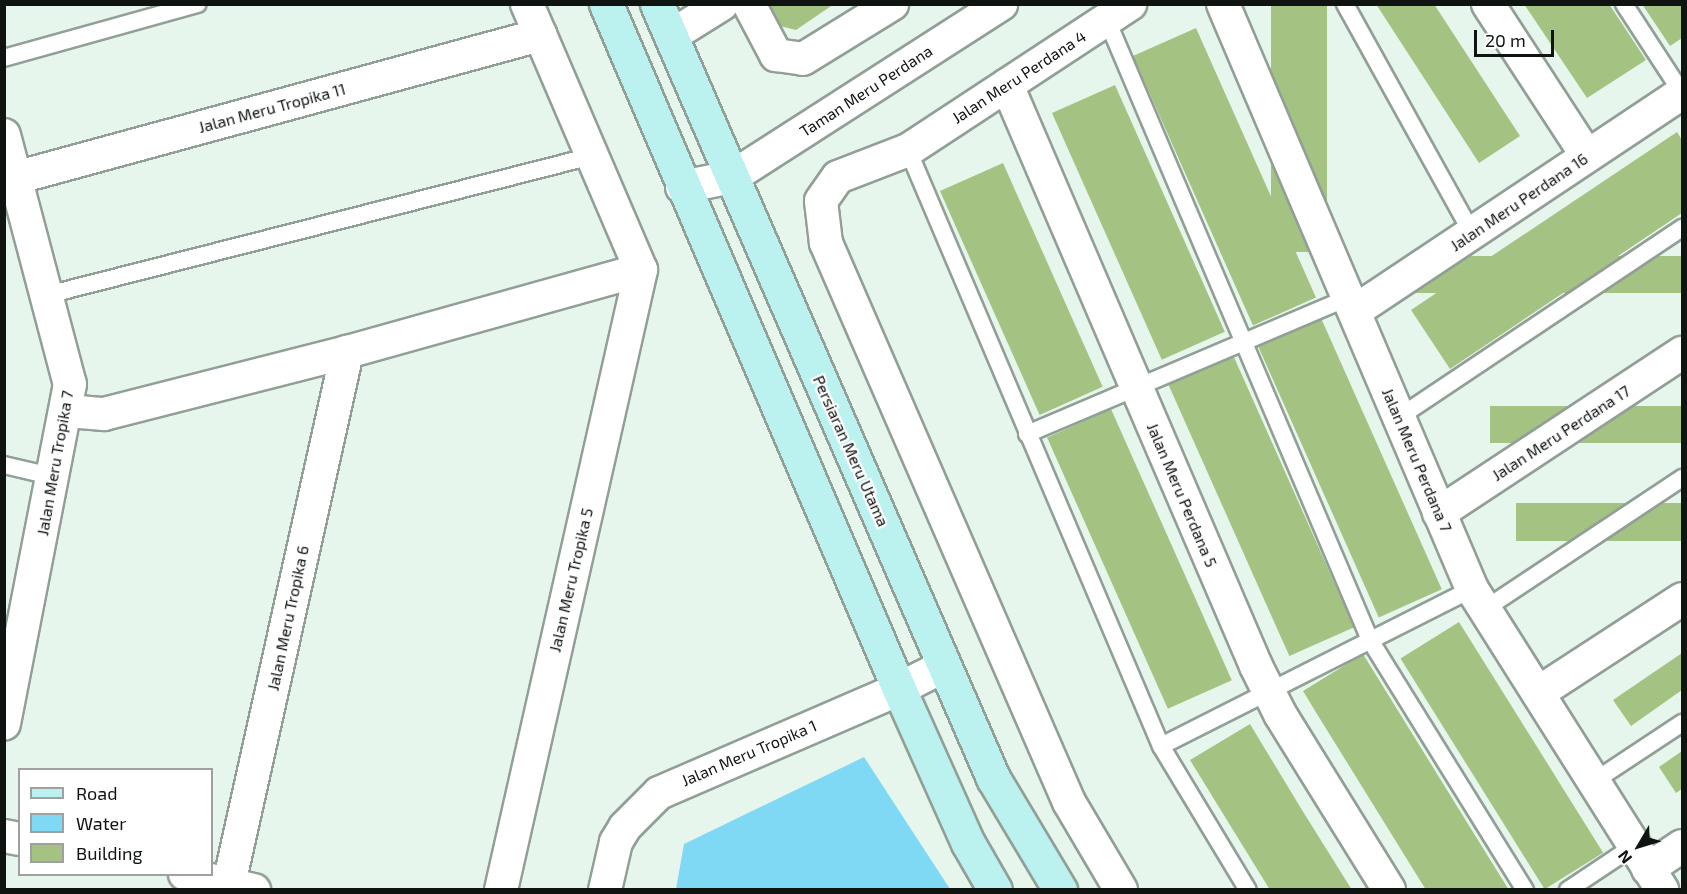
<!DOCTYPE html>
<html>
<head>
<meta charset="utf-8">
<style>
	body { margin:0 }
	#map { position:relative; width:1687px; height:894px; overflow:hidden; background:#e7f6ed; font-family:"Exo 2",sans-serif }
	div>[style] { position:absolute }
	.water>* { inset:0; background:#80d9f4 }
	.building>* { inset:0; background:#a4c382; transform-origin:0 0 }
	.roads { filter:drop-shadow(2px 0 #919f96) drop-shadow(-2px 0 #919f96) drop-shadow(0 2px #919f96) drop-shadow(0 -2px #919f96) }
	.lane>* { height:16px; margin:-8px; padding:0 8px; transform-origin:8px; border-radius:8px; background:#fff }
	.street>* { height:32px; margin:-16px; padding:0 16px; transform-origin:16px; border-radius:16px; background:#fff }
	.secondary>* { height:33px; margin:-16.5px; padding:0 16.5px; transform-origin:16.5px; border-radius:16.5px; background:#bbf2ef }
	span { translate:-50% -50%; white-space:nowrap; text-align:center; line-height:1.15; -webkit-text-stroke:4.5px #fff; paint-order:stroke }
	.street-label { font-size:16px; color:#0f1411 }
	.frame { position:absolute; inset:0; border:6px solid #0f1411; pointer-events:none }
	.legend { position:absolute; left:18px; top:768px; width:195px; height:108px; box-sizing:border-box; background:#fff; border:2px solid #9fa1a0; margin:0; padding:8px 10px; list-style:none; font-size:18px; color:#0f1411 }
	.legend li { display:flex; align-items:center; gap:12px; height:30px }
	.legend b { width:30px; border:2px solid #9fa1a0 }
	.north { position:absolute; left:1609px; top:816px; width:60px; height:60px; -webkit-text-stroke:4px #fff; paint-order:stroke; rotate:232deg; font-size:16px; font-weight:700; line-height:24px; text-align:center; color:#0f1411 }
	.north::after { content:''; display:block; margin:auto; width:21px; height:27px; background:#0f1411; clip-path:polygon(50% 0,100% 100%,50% 72%,0 100%) }
	.scale { position:absolute; left:1474px; top:30px; width:80px; height:27px; box-sizing:border-box; border:3px solid #0f1411; border-top:0; padding-left:8px; font-size:18px; line-height:21px; white-space:nowrap; color:#0f1411; -webkit-text-stroke:4px #fff; paint-order:stroke }
</style>
</head>
<body>
<div id="map">
	<div class="water">
		<i style="clip-path:polygon(864px 757px,950px 889px,676px 889px,684px 844px)"></i>
	</div>
	<div class="building">
		<i style="clip-path:polygon(768px 4px,834px 4px,796px 30px,776px 25px)"></i>
		<i style="left:1271px;top:4px;width:56px;height:248px"></i>
		<i style="clip-path:polygon(1376px 4px,1434px 4px,1520px 136px,1479px 163px)"></i>
		<i style="clip-path:polygon(1524px 4px,1609px 4px,1646px 60px,1587px 98px)"></i>
		<i style="clip-path:polygon(1642px 4px,1682px 4px,1682px 38px,1670px 46px)"></i>
		<i style="left:1196px;top:28px;width:295px;height:69px;rotate:66deg"></i>
		<i style="left:1115px;top:85px;width:270px;height:69px;rotate:66deg"></i>
		<i style="clip-path:polygon(1677px 132px,1682px 140px,1682px 213px,1450px 369px,1411px 310px)"></i>
		<i style="left:1003px;top:163px;width:245px;height:69px;rotate:66deg"></i>
		<i style="left:1682px;top:256px;width:37px;height:275px;rotate:90deg"></i>
		<i style="left:1321px;top:318px;width:297px;height:69px;rotate:66deg"></i>
		<i style="left:1233px;top:355px;width:298px;height:71px;rotate:66deg"></i>
		<i style="left:1682px;top:406px;width:37px;height:192px;rotate:90deg"></i>
		<i style="left:1111px;top:409px;width:297px;height:70px;rotate:66deg"></i>
		<i style="left:1682px;top:503px;width:38px;height:166px;rotate:90deg"></i>
		<i style="left:1459px;top:622px;width:272px;height:69px;rotate:58deg"></i>
		<i style="clip-path:polygon(1682px 653px,1682px 690px,1631px 726px,1613px 700px)"></i>
		<i style="clip-path:polygon(1363px 654px,1468px 824px,1509px 890px,1426px 890px,1317px 714px,1303px 691px)"></i>
		<i style="clip-path:polygon(1250px 724px,1302px 810px,1352px 890px,1270px 890px,1217px 804px,1190px 760px)"></i>
		<i style="clip-path:polygon(1682px 751px,1682px 789px,1676px 793px,1659px 767px)"></i>
	</div>
	<div class="roads">
		<div class="lane">
			<i style="left:1345px;top:4px;width:262px;rotate:61deg"></i>
			<i style="left:1624px;top:4px;width:106px;rotate:56.9deg"></i>
			<i style="left:1107px;top:20px;width:673px;rotate:67.01deg"></i>
			<i style="left:1370px;top:640px;width:294px;rotate:58.2deg"></i>
			<i style="left:4px;top:58px;width:201px;rotate:-15.6deg"></i>
			<i style="left:908px;top:150px;width:647px;rotate:67deg"></i>
			<i style="left:1161px;top:746px;width:168px;rotate:58.9deg"></i>
			<i style="left:47px;top:295px;width:562px;rotate:-14.31deg"></i>
			<i style="left:1398px;top:418px;width:342px;rotate:-33.8deg"></i>
			<i style="left:1027px;top:434px;width:350px;rotate:-23deg"></i>
			<i style="left:4px;top:465px;width:52px;rotate:13.2deg"></i>
			<i style="left:1485px;top:609px;width:237px;rotate:-33.6deg"></i>
			<i style="left:1161px;top:746px;width:348px;rotate:-26.8deg"></i>
			<i style="left:1593px;top:782px;width:107px;rotate:-33.5deg"></i>
			<i style="left:1568px;top:890px;width:79px;rotate:-33.7deg"></i>
		</div>
		<div class="street">
			<i style="left:527px;top:4px;width:289px;rotate:66.8deg"></i>
			<i style="left:749px;top:4px;width:58px;rotate:62.1deg"></i>
			<i style="left:776px;top:55px;width:27px;rotate:8deg"></i>
			<i style="left:803px;top:59px;width:105px;rotate:-31.7deg"></i>
			<i style="left:1223px;top:4px;width:636px;rotate:66.94deg"></i>
			<i style="left:1472px;top:589px;width:356px;rotate:57.7deg"></i>
			<i style="left:1488px;top:4px;width:181px;rotate:56.9deg"></i>
			<i style="left:671px;top:36px;width:60px;rotate:-32.1deg"></i>
			<i style="left:1007px;top:85px;width:632px;rotate:66.8deg"></i>
			<i style="left:1256px;top:666px;width:54px;rotate:63.4deg"></i>
			<i style="left:1280px;top:714px;width:207px;rotate:58.2deg"></i>
			<i style="left:4px;top:135px;width:258px;rotate:75.2deg"></i>
			<i style="left:70px;top:384px;width:346px;rotate:101deg"></i>
			<i style="left:4px;top:181px;width:556px;rotate:-15.24deg"></i>
			<i style="left:682px;top:187px;width:51px;rotate:-11.3deg"></i>
			<i style="left:732px;top:177px;width:320px;rotate:-32.7deg"></i>
			<i style="left:1355px;top:311px;width:393px;rotate:-33.7deg"></i>
			<i style="left:68px;top:411px;width:36px;rotate:5deg"></i>
			<i style="left:104px;top:414px;width:251px;rotate:-14.3deg"></i>
			<i style="left:347px;top:352px;width:305px;rotate:-15.6deg"></i>
			<i style="left:1439px;top:513px;width:291px;rotate:-33.4deg"></i>
			<i style="left:1538px;top:693px;width:172px;rotate:-33.1deg"></i>
			<i style="left:4px;top:836px;width:16px;rotate:11deg"></i>
			<i style="left:1648px;top:869px;width:41px;rotate:-34.1deg"></i>
			<i style="left:185px;top:874px;width:71px;rotate:13.1deg"></i>
			<i style="left:229px;top:884px;width:545px;rotate:-77.49deg"></i>
			<i style="left:501px;top:890px;width:636px;rotate:-77.28deg"></i>
			<i style="left:605px;top:890px;width:49px;rotate:-77.1deg"></i>
			<i style="left:616px;top:842px;width:17px;rotate:-59deg"></i>
			<i style="left:625px;top:827px;width:48px;rotate:-45deg"></i>
			<i style="left:659px;top:793px;width:262px;rotate:-23.4deg"></i>
			<i style="left:899px;top:689px;width:51px;rotate:-27.1deg"></i>
			<i style="left:1121px;top:890px;width:102px;rotate:-120.6deg"></i>
			<i style="left:1069px;top:802px;width:610px;rotate:-113.49deg"></i>
			<i style="left:826px;top:243px;width:42px;rotate:-96.8deg"></i>
			<i style="left:821px;top:201px;width:29px;rotate:-55deg"></i>
			<i style="left:838px;top:177px;width:75px;rotate:-21.1deg"></i>
			<i style="left:908px;top:150px;width:266px;rotate:-33.3deg"></i>
		</div>
		<div class="secondary">
			<i style="left:606px;top:4px;width:745px;rotate:66.84deg"></i>
			<i style="left:899px;top:689px;width:169px;rotate:65.9deg"></i>
			<i style="left:968px;top:843px;width:54px;rotate:60.1deg"></i>
			<i style="left:657px;top:4px;width:844px;rotate:66.53deg"></i>
			<i style="left:993px;top:778px;width:131px;rotate:59.1deg"></i>
		</div>
	</div>
	<div class="street-label">
		<span style="left:1019px;top:77px;rotate:-33deg">Jalan Meru Perdana 4</span>
		<span style="left:866px;top:91px;rotate:-33deg">Taman Meru Perdana</span>
		<span style="left:272px;top:108px;rotate:-15deg">Jalan Meru Tropika 11</span>
		<span style="left:1519px;top:202px;rotate:-34deg">Jalan Meru Perdana 16</span>
		<span style="left:1561px;top:433px;rotate:-33deg">Jalan Meru Perdana 17</span>
		<span style="left:851px;top:451px;rotate:66deg">Persiaran Meru Utama</span>
		<span style="left:1417px;top:460px;rotate:67deg">Jalan Meru Perdana 7</span>
		<span style="left:55px;top:463px;rotate:-80deg">Jalan Meru Tropika 7</span>
		<span style="left:1182px;top:495px;rotate:67deg">Jalan Meru Perdana 5</span>
		<span style="left:571px;top:580px;rotate:-77deg">Jalan Meru Tropika 5</span>
		<span style="left:288px;top:618px;rotate:-78deg">Jalan Meru Tropika 6</span>
		<span style="left:749px;top:753px;rotate:-23deg">Jalan Meru Tropika 1</span>
	</div>
	<div class="frame"></div>
	<ul class="legend">
	<li><b style="height:8px;background:#bbf2ef"></b>Road</li>
	<li><b style="height:16px;background:#80d9f4"></b>Water</li>
	<li><b style="height:16px;background:#a4c382"></b>Building</li>
	</ul>
	<div class="north">N</div>
	<div class="scale">20 m</div>
</div>
</body>
</html>
